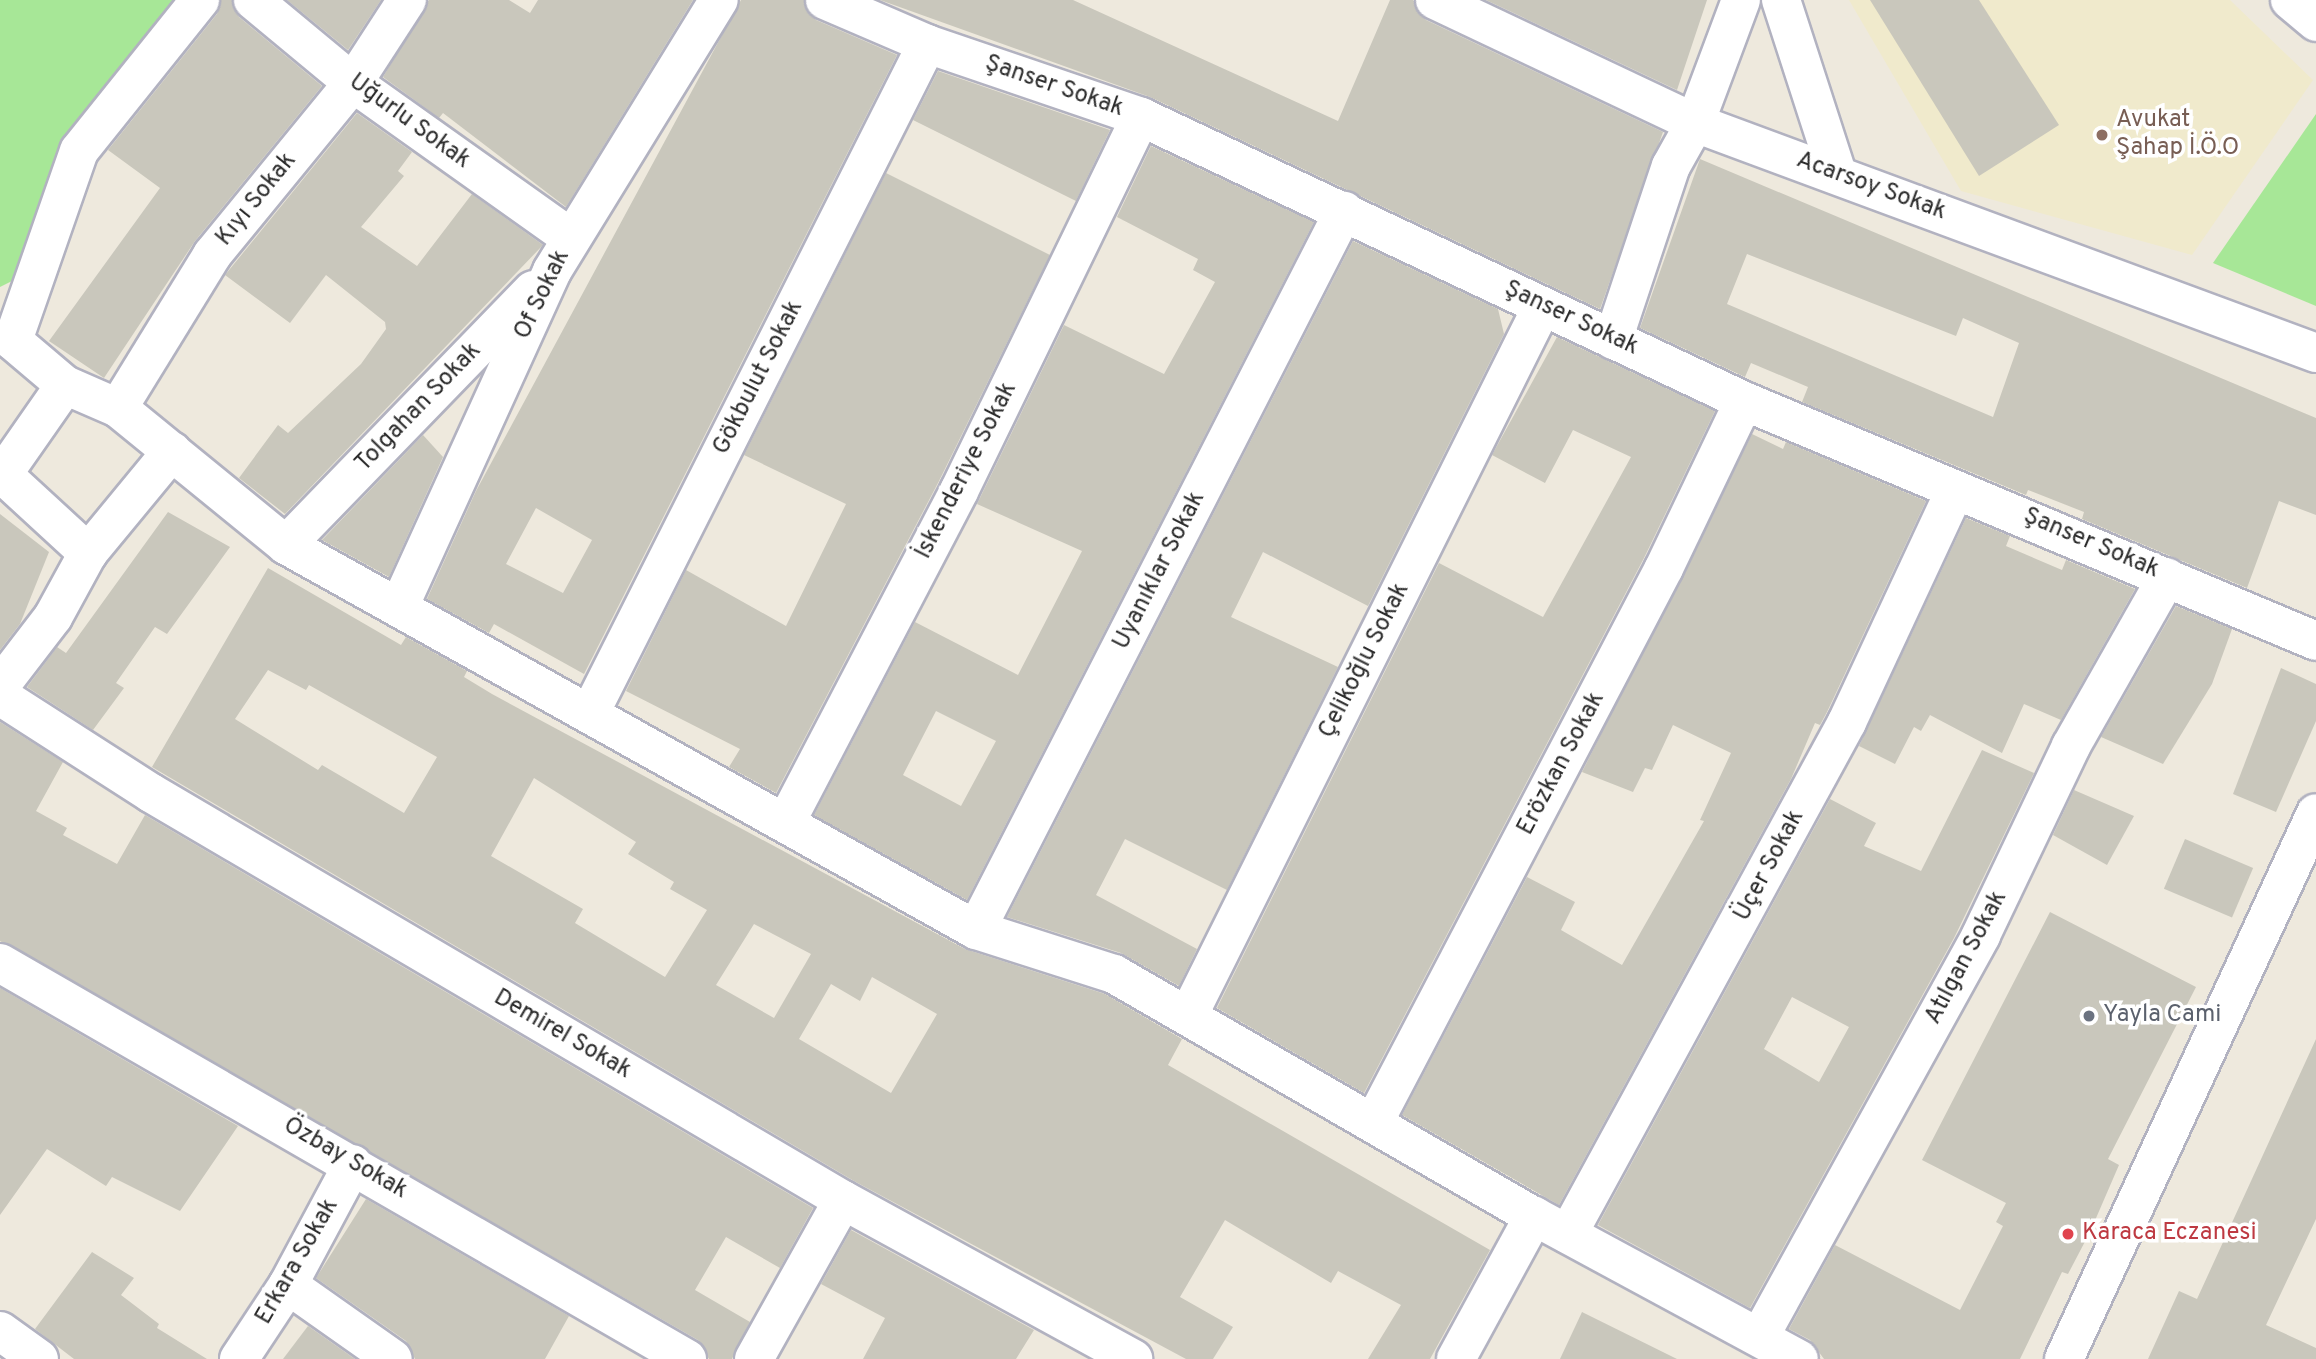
<!DOCTYPE html>
<html>
<head>
<meta charset="utf-8">
<style>
	body { margin:0 }
	#map { position:relative; width:2316px; height:1359px; overflow:hidden; background:#eee9dd; font-family:Overpass,sans-serif }
	div>[style] { position:absolute }
	.education>* { inset:0; background:#f0eacc }
	.green>* { inset:0; background:#a7e797 }
	.building>* { inset:0; background:#c9c7bc; transform-origin:0 0 }
	.roads { filter:drop-shadow(2px 0 #b2b2c0) drop-shadow(-2px 0 #b2b2c0) drop-shadow(0 2px #b2b2c0) drop-shadow(0 -2px #b2b2c0) }
	.minor>* { height:38px; margin:-19px; padding:0 19px; transform-origin:19px; border-radius:19px; background:#fff }
	.tertiary>* { height:38px; margin:-19px; padding:0 19px; transform-origin:19px; border-radius:19px; background:#fff }
	.dots>* { width:19px; height:19px; translate:-50% -50%; box-sizing:border-box; border:4px solid #fff; border-radius:50% }
	span { translate:-50% -50%; white-space:nowrap; text-align:center; line-height:1.15; -webkit-text-stroke:7px #fff; paint-order:stroke }
	.street-label { font-size:24px; color:#2c2c2c }
	.education-label { font-size:24px; color:#785e54 }
	.left { translate:0 -50%; text-align:left }
	.worship-label { font-size:24px; color:#5b616d }
	.health-label { font-size:24px; color:#be3a42 }
</style>
</head>
<body>
<div id="map">
	<div class="education">
		<i style="clip-path:polygon(1849px 0,2230px 0,2313px 80px,2192px 255px,1961px 191px)"></i>
	</div>
	<div class="green">
		<i style="clip-path:polygon(0 0,200px 0,79px 151px,36px 269px,0 287px)"></i>
		<i style="clip-path:polygon(2316px 114px,2316px 306px,2213px 263px)"></i>
	</div>
	<div class="building">
		<i style="clip-path:polygon(221px 0,232px 0,239px 17px,322px 86px,195px 241px,104px 378px,49px 341px,160px 188px,108px 150px,217px 14px)"></i>
		<i style="clip-path:polygon(287px 0,381px 0,348px 50px)"></i>
		<i style="clip-path:polygon(429px 0,509px 0,530px 13px,538px 0,693px 0,566px 207px,443px 113px,439px 118px,383px 77px)"></i>
		<i style="clip-path:polygon(evenodd,741px 0,804px 0,816px 20px,897px 55px,584px 674px,494px 624px,489px 633px,427px 599px,476px 491px,741px 0,536px 508px,592px 540px,563px 593px,506px 564px,536px 508px)"></i>
		<i style="clip-path:polygon(880px 0,1073px 0,1338px 121px,1390px 0,1413px 0,1426px 20px,1663px 132px,1600px 309px,1150px 97px)"></i>
		<i style="clip-path:polygon(1486px 0,1707px 0,1677px 90px)"></i>
		<i style="clip-path:polygon(1870px 0,1979px 0,2059px 125px,1979px 176px)"></i>
		<i style="clip-path:polygon(938px 71px,1110px 130px,1076px 201px,913px 120px)"></i>
		<i style="clip-path:polygon(357px 113px,412px 152px,398px 171px,404px 176px,361px 227px,417px 266px,472px 194px,543px 245px,285px 514px,239px 478px,278px 425px,288px 433px,361px 364px,386px 329px,385px 322px,326px 275px,290px 323px,225px 275px)"></i>
		<i style="clip-path:polygon(evenodd,1151px 146px,1314px 222px,967px 900px,814px 815px,915px 622px,1018px 675px,1082px 551px,977px 504px,1064px 325px,1164px 374px,1215px 282px,1193px 270px,1198px 259px,1117px 217px,1151px 146px,936px 711px,996px 741px,961px 806px,903px 775px,936px 711px)"></i>
		<i style="clip-path:polygon(evenodd,1700px 159px,2316px 418px,2316px 515px,2279px 501px,2247px 588px,2082px 519px,2084px 512px,2028px 490px,2026px 495px,1802px 402px,1808px 387px,1751px 363px,1745px 377px,1640px 328px,1700px 159px,1747px 254px,1956px 336px,1963px 318px,2019px 343px,1993px 417px,1727px 304px,1747px 254px)"></i>
		<i style="clip-path:polygon(886px 173px,1050px 255px,939px 481px,776px 793px,729px 767px,740px 749px,626px 691px,686px 570px,786px 626px,846px 504px,744px 455px)"></i>
		<i style="clip-path:polygon(1353px 241px,1498px 309px,1504px 334px,1368px 606px,1263px 552px,1231px 617px,1338px 667px,1227px 890px,1125px 839px,1096px 895px,1197px 949px,1179px 986px,1121px 953px,1007px 917px)"></i>
		<i style="clip-path:polygon(1557px 337px,1715px 411px,1644px 558px,1364px 1093px,1217px 1008px,1439px 563px,1543px 617px,1631px 457px,1573px 430px,1545px 483px,1492px 455px)"></i>
		<i style="clip-path:polygon(1752px 434px,1783px 449px,1786px 442px,1926px 501px,1827px 712px,1820px 725px,1815px 723px,1791px 779px,1559px 1205px,1402px 1115px,1527px 877px,1575px 902px,1561px 930px,1622px 965px,1704px 821px,1700px 820px,1731px 753px,1673px 725px,1652px 770px,1645px 768px,1633px 792px,1582px 772px)"></i>
		<i style="clip-path:polygon(423px 435px,443px 457px,389px 577px,322px 540px)"></i>
		<i style="clip-path:polygon(168px 512px,230px 547px,167px 634px,155px 627px,116px 683px,124px 688px,93px 730px,27px 687px,57px 647px,66px 653px)"></i>
		<i style="clip-path:polygon(0 514px,49px 552px,20px 624px,0 650px)"></i>
		<i style="clip-path:polygon(1966px 518px,2010px 536px,2006px 546px,2062px 570px,2066px 560px,2135px 589px,2061px 720px,2024px 704px,2002px 753px,1930px 715px,1921px 731px,1914px 727px,1895px 764px,1859px 746px)"></i>
		<i style="clip-path:polygon(evenodd,268px 568px,401px 645px,406px 637px,467px 671px,464px 677px,492px 694px,965px 949px,1105px 994px,1182px 1039px,1168px 1065px,1490px 1250px,1430px 1359px,1368px 1359px,1401px 1305px,1338px 1271px,1331px 1283px,1225px 1220px,1180px 1297px,1233px 1327px,1213px 1359px,1186px 1359px,854px 1181px,152px 767px,268px 568px,268px 670px,306px 690px,309px 685px,437px 757px,404px 813px,322px 765px,318px 770px,235px 719px,268px 670px,268px 568px,534px 778px,636px 842px,628px 854px,674px 882px,670px 889px,707px 910px,665px 977px,575px 923px,583px 909px,491px 856px,534px 778px,268px 568px,754px 924px,811px 954px,774px 1018px,716px 985px,754px 924px,268px 568px,872px 977px,937px 1014px,891px 1093px,799px 1039px,831px 984px,860px 1001px,872px 977px)"></i>
		<i style="clip-path:polygon(2176px 606px,2232px 629px,2212px 684px,2163px 764px,2101px 737px)"></i>
		<i style="clip-path:polygon(2281px 668px,2316px 684px,2316px 721px,2276px 812px,2233px 794px)"></i>
		<i style="clip-path:polygon(0 722px,63px 762px,36px 811px,67px 828px,63px 835px,117px 864px,145px 815px,813px 1208px,780px 1268px,726px 1237px,695px 1290px,750px 1322px,732px 1359px,709px 1359px,698px 1340px,0 941px)"></i>
		<i style="clip-path:polygon(evenodd,1982px 750px,2034px 773px,1954px 938px,1750px 1308px,1598px 1225px,1830px 799px,1876px 823px,1864px 846px,1921px 871px,1982px 750px,1792px 997px,1849px 1027px,1819px 1082px,1764px 1049px,1792px 997px)"></i>
		<i style="clip-path:polygon(2074px 790px,2134px 816px,2107px 865px,2053px 835px)"></i>
		<i style="left:2185px;top:839px;width:74px;height:54px;rotate:23deg"></i>
		<i style="clip-path:polygon(2050px 912px,2196px 987px,2108px 1159px,2119px 1165px,2090px 1232px,2068px 1274px,2062px 1272px,2020px 1359px,1824px 1359px,1810px 1340px,1789px 1329px,1835px 1245px,1960px 1310px,2003px 1226px,1996px 1222px,2006px 1203px,1922px 1160px)"></i>
		<i style="clip-path:polygon(0 988px,238px 1126px,180px 1211px,112px 1177px,106px 1186px,47px 1149px,0 1215px)"></i>
		<i style="clip-path:polygon(2316px 1039px,2316px 1219px,2266px 1325px,2316px 1348px,2316px 1359px,2148px 1359px,2179px 1291px,2197px 1299px)"></i>
		<i style="clip-path:polygon(366px 1199px,569px 1316px,545px 1359px,415px 1359px,406px 1341px,316px 1278px)"></i>
		<i style="clip-path:polygon(851px 1230px,1034px 1330px,1016px 1359px,863px 1359px,885px 1318px,821px 1284px)"></i>
		<i style="clip-path:polygon(92px 1252px,134px 1278px,121px 1295px,159px 1324px,157px 1328px,207px 1359px,74px 1359px,35px 1329px)"></i>
		<i style="clip-path:polygon(1582px 1312px,1677px 1359px,1560px 1359px)"></i>
		<i style="clip-path:polygon(308px 1326px,355px 1359px,283px 1359px)"></i>
	</div>
	<div class="roads">
		<div class="minor">
			<i style="left:200px;top:0;width:193px;rotate:128.7deg"></i>
			<i style="left:79px;top:151px;width:201px;rotate:109.2deg"></i>
			<i style="left:13px;top:341px;width:68px;rotate:40.2deg"></i>
			<i style="left:65px;top:385px;width:58px;rotate:23.5deg"></i>
			<i style="left:118px;top:408px;width:217px;rotate:39.2deg"></i>
			<i style="left:286px;top:545px;width:790px;rotate:29.16deg"></i>
			<i style="left:976px;top:930px;width:145px;rotate:17.7deg"></i>
			<i style="left:1114px;top:974px;width:485px;rotate:30deg"></i>
			<i style="left:1534px;top:1216px;width:301px;rotate:28.4deg"></i>
			<i style="left:253px;top:0;width:130px;rotate:39.7deg"></i>
			<i style="left:353px;top:83px;width:267px;rotate:35.4deg"></i>
			<i style="left:825px;top:0;width:111px;rotate:23.3deg"></i>
			<i style="left:927px;top:44px;width:226px;rotate:18.8deg"></i>
			<i style="left:1141px;top:117px;width:667px;rotate:25.22deg"></i>
			<i style="left:1744px;top:401px;width:620px;rotate:22.76deg"></i>
			<i style="left:1435px;top:0;width:288px;rotate:25.3deg"></i>
			<i style="left:1695px;top:123px;width:662px;rotate:20.32deg"></i>
			<i style="left:1781px;top:0;width:182px;rotate:72.1deg"></i>
			<i style="left:2290px;top:0;width:34px;rotate:40deg"></i>
			<i style="left:1613px;top:340px;width:183px;rotate:-71.6deg"></i>
			<i style="left:1671px;top:166px;width:49px;rotate:-60.8deg"></i>
			<i style="left:1695px;top:123px;width:131px;rotate:-69.5deg"></i>
			<i style="left:118px;top:408px;width:180px;rotate:-58.4deg"></i>
			<i style="left:212px;top:255px;width:222px;rotate:-50.7deg"></i>
			<i style="left:353px;top:83px;width:99px;rotate:-57deg"></i>
			<i style="left:0;top:472px;width:120px;rotate:42.6deg"></i>
			<i style="left:88px;top:553px;width:73px;rotate:118.7deg"></i>
			<i style="left:53px;top:617px;width:87px;rotate:127.5deg"></i>
			<i style="left:3px;top:474px;width:108px;rotate:-55.1deg"></i>
			<i style="left:286px;top:545px;width:355px;rotate:-45.9deg"></i>
			<i style="left:88px;top:553px;width:132px;rotate:-50.5deg"></i>
			<i style="left:399px;top:607px;width:369px;rotate:-65.5deg"></i>
			<i style="left:552px;top:271px;width:318px;rotate:-58.4deg"></i>
			<i style="left:0;top:696px;width:179px;rotate:32.7deg"></i>
			<i style="left:151px;top:793px;width:803px;rotate:30.46deg"></i>
			<i style="left:843px;top:1200px;width:331px;rotate:28.7deg"></i>
			<i style="left:591px;top:711px;width:747px;rotate:-63.26deg"></i>
			<i style="left:786px;top:822px;width:373px;rotate:-62.4deg"></i>
			<i style="left:959px;top:491px;width:416px;rotate:-64.1deg"></i>
			<i style="left:976px;top:930px;width:808px;rotate:-62.9deg"></i>
			<i style="left:0;top:963px;width:793px;rotate:29.96deg"></i>
			<i style="left:1188px;top:1016px;width:792px;rotate:-63.47deg"></i>
			<i style="left:1374px;top:1122px;width:625px;rotate:-62.37deg"></i>
			<i style="left:1664px;top:568px;width:185px;rotate:-64.4deg"></i>
			<i style="left:1568px;top:1234px;width:583px;rotate:-61.41deg"></i>
			<i style="left:1847px;top:722px;width:256px;rotate:-65deg"></i>
			<i style="left:288px;top:1285px;width:128px;rotate:35.2deg"></i>
			<i style="left:0;top:1331px;width:48px;rotate:35.7deg"></i>
			<i style="left:1760px;top:1336px;width:458px;rotate:-61.1deg"></i>
			<i style="left:1981px;top:935px;width:209px;rotate:-64.5deg"></i>
			<i style="left:2071px;top:746px;width:194px;rotate:-60.4deg"></i>
			<i style="left:239px;top:1359px;width:89px;rotate:-56.5deg"></i>
			<i style="left:288px;top:1285px;width:137px;rotate:-61.8deg"></i>
			<i style="left:754px;top:1359px;width:182px;rotate:-60.8deg"></i>
			<i style="left:1456px;top:1359px;width:163px;rotate:-61.4deg"></i>
		</div>
		<div class="tertiary">
			<i style="left:2064px;top:1359px;width:601px;rotate:-65.22deg"></i>
		</div>
	</div>
	<div class="dots">
		<i style="left:2102px;top:135px;background:#8d6e63"></i>
		<i style="left:2089px;top:1016px;background:#6b7280"></i>
		<i style="left:2068px;top:1234px;background:#e0444e"></i>
	</div>
	<div class="street-label">
		<span style="left:1054px;top:87px;rotate:19deg">Şanser Sokak</span>
		<span style="left:409px;top:122px;rotate:36deg">Uğurlu Sokak</span>
		<span style="left:1871px;top:187px;rotate:20deg">Acarsoy Sokak</span>
		<span style="left:257px;top:200px;rotate:-51deg">Kıyı Sokak</span>
		<span style="left:543px;top:295px;rotate:-64deg">Of Sokak</span>
		<span style="left:1571px;top:319px;rotate:25deg">Şanser Sokak</span>
		<span style="left:759px;top:378px;rotate:-63deg">Gökbulut Sokak</span>
		<span style="left:419px;top:408px;rotate:-46deg">Tolgahan Sokak</span>
		<span style="left:967px;top:471px;rotate:-63deg">İskenderiye Sokak</span>
		<span style="left:2091px;top:544px;rotate:23deg">Şanser Sokak</span>
		<span style="left:1160px;top:571px;rotate:-63deg">Uyanıklar Sokak</span>
		<span style="left:1365px;top:661px;rotate:-63deg">Çelikoğlu Sokak</span>
		<span style="left:1562px;top:764px;rotate:-62deg">Erözkan Sokak</span>
		<span style="left:1770px;top:866px;rotate:-62deg">Üçer Sokak</span>
		<span style="left:1967px;top:958px;rotate:-62deg">Atılgan Sokak</span>
		<span style="left:562px;top:1035px;rotate:30deg">Demirel Sokak</span>
		<span style="left:345px;top:1159px;rotate:30deg">Özbay Sokak</span>
		<span style="left:298px;top:1262px;rotate:-60deg">Erkara Sokak</span>
	</div>
	<div class="education-label">
		<span class="left" style="left:2116px;top:135px">Avukat<br>Şahap İ.Ö.O</span>
	</div>
	<div class="worship-label">
		<span class="left" style="left:2103px;top:1016px">Yayla Cami</span>
	</div>
	<div class="health-label">
		<span class="left" style="left:2082px;top:1234px">Karaca Eczanesi</span>
	</div>
</div>
</body>
</html>
